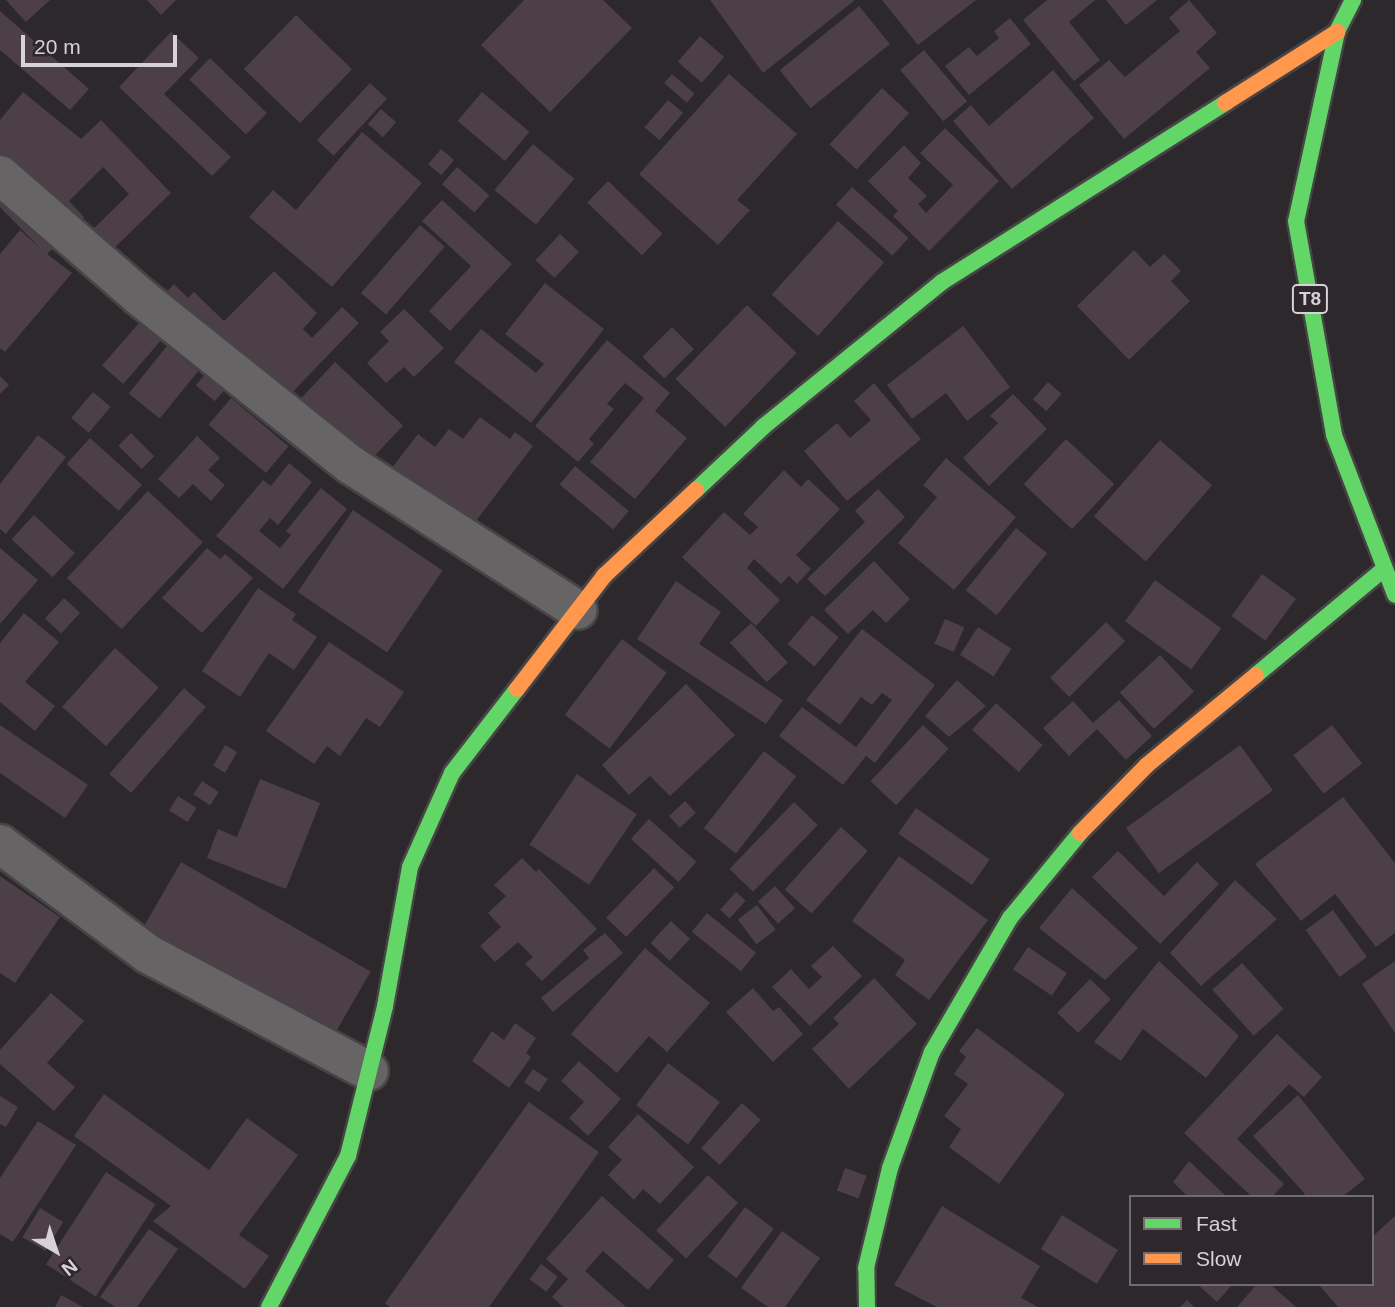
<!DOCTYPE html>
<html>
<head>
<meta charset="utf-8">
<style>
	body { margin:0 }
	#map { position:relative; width:1395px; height:1307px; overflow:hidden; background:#2d282b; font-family:Helvetica,sans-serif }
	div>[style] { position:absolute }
	.building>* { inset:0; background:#4c3f47; transform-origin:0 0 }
	.roads { filter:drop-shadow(2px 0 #474446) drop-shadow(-2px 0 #474446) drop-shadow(0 2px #474446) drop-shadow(0 -2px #474446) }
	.street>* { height:38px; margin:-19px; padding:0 19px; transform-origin:19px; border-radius:19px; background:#666465 }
	.fast>* { height:16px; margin:-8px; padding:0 8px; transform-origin:8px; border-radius:8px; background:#63d668 }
	.slow>* { height:16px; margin:-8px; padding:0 8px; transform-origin:8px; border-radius:8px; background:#ff974d }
	span { translate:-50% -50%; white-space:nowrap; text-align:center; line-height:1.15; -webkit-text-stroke:6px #2e272b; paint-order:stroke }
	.shield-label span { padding:2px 5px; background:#2e272b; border:2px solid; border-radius:5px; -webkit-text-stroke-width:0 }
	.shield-label { font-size:19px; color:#d7d2d5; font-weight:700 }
	.legend { position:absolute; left:1129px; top:1195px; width:245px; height:91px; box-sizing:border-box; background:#2e272b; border:2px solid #726b6f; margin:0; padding:9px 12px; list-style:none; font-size:21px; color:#d7d2d5 }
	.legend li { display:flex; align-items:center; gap:14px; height:35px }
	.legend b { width:35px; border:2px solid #726b6f }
	.north { position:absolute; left:21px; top:1216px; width:70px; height:70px; -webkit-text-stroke:5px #2e272b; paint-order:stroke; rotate:141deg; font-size:19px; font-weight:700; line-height:28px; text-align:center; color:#d7d2d5 }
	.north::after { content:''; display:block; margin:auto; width:24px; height:32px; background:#d7d2d5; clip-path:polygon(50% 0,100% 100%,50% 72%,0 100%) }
	.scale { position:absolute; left:21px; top:35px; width:156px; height:32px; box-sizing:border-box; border:4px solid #d7d2d5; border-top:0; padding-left:9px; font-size:21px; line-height:24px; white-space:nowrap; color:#d7d2d5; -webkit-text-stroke:5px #2e272b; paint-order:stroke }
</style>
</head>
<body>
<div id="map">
	<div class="building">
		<i style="clip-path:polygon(6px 0,50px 0,26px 22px)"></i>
		<i style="clip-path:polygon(147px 0,176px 0,161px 15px)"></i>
		<i style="clip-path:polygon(524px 0,603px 0,632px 28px,550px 112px,481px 45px)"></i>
		<i style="clip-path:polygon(710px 0,855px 0,763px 73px)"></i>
		<i style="clip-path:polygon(882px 0,976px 0,918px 45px)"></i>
		<i style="clip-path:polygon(1047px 0,1095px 0,1069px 22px,1100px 60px,1074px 81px,1023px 20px)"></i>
		<i style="clip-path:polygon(1106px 0,1157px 0,1126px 25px)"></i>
		<i style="clip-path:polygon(1189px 0,1217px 33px,1196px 52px,1210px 68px,1124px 139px,1079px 85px,1109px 60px,1125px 77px,1180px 31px,1169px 18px)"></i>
		<i style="left:859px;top:6px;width:49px;height:102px;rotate:51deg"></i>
		<i style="clip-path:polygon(0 11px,89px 89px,70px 110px,0 50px)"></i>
		<i style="left:296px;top:15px;width:78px;height:75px;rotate:44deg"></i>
		<i style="clip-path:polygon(1010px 18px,1031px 44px,969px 95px,945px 66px,969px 47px,977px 56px,999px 38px,994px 31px)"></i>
		<i style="clip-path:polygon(171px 32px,199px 58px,164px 94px,231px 157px,212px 176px,119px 87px)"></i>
		<i style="left:700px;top:36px;width:32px;height:34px;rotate:41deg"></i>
		<i style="left:924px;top:50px;width:67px;height:31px;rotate:50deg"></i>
		<i style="left:210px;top:58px;width:79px;height:30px;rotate:44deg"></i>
		<i style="clip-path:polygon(1053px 70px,1094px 118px,1012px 189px,953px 121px,971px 105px,989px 126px)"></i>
		<i style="left:672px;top:74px;width:30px;height:12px;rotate:41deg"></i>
		<i style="clip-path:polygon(729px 74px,797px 134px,737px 200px,750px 210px,718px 245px,639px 174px)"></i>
		<i style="left:370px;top:83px;width:23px;height:78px;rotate:43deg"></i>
		<i style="left:882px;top:88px;width:37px;height:77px;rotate:43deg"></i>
		<i style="clip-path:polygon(23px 92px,81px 139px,101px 120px,171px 193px,110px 252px,90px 232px,129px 194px,103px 167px,69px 201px,84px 217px,47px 254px,72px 273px,5px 352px,0 348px,0 254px,20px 230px,40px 248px,0 207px,0 120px)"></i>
		<i style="left:482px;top:92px;width:62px;height:38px;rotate:40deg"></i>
		<i style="left:668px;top:100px;width:20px;height:36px;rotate:41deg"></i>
		<i style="left:381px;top:109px;width:20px;height:20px;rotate:41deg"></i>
		<i style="clip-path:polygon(945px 128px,999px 181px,929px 251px,893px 216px,898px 211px,868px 181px,904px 145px,921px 163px,908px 178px,927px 196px,918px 204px,926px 213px,953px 185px,920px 153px)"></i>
		<i style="clip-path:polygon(362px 132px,422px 183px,332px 287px,249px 217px,273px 190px,296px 210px)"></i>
		<i style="left:533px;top:144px;width:54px;height:60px;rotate:40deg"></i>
		<i style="left:441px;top:149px;width:17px;height:20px;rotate:40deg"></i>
		<i style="left:457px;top:167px;width:43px;height:23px;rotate:41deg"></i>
		<i style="left:608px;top:181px;width:76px;height:30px;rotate:44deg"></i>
		<i style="left:852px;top:187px;width:76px;height:24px;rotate:42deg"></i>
		<i style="clip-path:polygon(442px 200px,512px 264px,450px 331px,429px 311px,471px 266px,422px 221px)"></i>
		<i style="left:838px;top:221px;width:62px;height:99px;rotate:42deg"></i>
		<i style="left:420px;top:225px;width:33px;height:90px;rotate:41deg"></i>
		<i style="left:560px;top:234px;width:26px;height:36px;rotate:43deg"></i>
		<i style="clip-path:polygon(1134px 250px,1150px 267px,1164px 254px,1181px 271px,1171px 281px,1190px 301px,1129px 360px,1077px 306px)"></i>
		<i style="clip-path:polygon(274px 271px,317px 313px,303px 329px,312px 338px,342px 307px,359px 323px,281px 404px,155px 304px,174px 284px,188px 298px,194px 292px,224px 321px)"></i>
		<i style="clip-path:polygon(545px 283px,604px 329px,531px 423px,454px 362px,481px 329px,536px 373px,544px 364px,505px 334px)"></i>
		<i style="left:747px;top:305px;width:69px;height:103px;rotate:44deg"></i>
		<i style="clip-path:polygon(404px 309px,444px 348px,414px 377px,404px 367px,386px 383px,367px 363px,389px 341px,380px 332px)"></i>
		<i style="left:146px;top:315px;width:28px;height:67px;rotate:41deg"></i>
		<i style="clip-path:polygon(963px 326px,1010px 387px,967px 421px,946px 393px,912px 419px,887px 385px)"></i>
		<i style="left:672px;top:327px;width:31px;height:42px;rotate:45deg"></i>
		<i style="clip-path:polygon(607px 340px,670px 393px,655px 411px,687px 438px,635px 499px,590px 462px,644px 398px,625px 383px,607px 404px,614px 409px,589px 439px,594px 444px,578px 462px,535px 426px)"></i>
		<i style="left:167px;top:346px;width:40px;height:61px;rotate:39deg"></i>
		<i style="left:335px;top:362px;width:93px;height:67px;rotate:43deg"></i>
		<i style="left:206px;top:373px;width:25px;height:16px;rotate:40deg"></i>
		<i style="clip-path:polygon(0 376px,9px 385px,0 394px)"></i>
		<i style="left:1048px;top:382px;width:18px;height:23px;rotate:41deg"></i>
		<i style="clip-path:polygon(874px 383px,921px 439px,847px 501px,804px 451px,837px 423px,850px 438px,871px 420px,854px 401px)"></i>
		<i style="left:93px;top:392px;width:23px;height:34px;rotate:40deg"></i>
		<i style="clip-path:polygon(1013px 394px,1047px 429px,989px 486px,963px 458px,998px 423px,990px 416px)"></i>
		<i style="left:231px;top:398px;width:75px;height:35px;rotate:40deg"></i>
		<i style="clip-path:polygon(480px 417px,510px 439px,515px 432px,533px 446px,463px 538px,384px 478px,418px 434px,435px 447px,449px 429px,463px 439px)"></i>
		<i style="left:131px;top:433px;width:33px;height:18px;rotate:45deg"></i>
		<i style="clip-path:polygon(38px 435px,66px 457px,6px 534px,0 529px,0 484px)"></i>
		<i style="clip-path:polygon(197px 436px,220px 458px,208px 470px,225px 485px,211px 501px,193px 484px,179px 498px,158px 479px)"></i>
		<i style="left:90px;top:438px;width:70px;height:35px;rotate:42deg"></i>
		<i style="left:1066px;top:439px;width:66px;height:62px;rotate:43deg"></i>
		<i style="left:1160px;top:440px;width:69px;height:101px;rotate:41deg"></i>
		<i style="clip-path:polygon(946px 458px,1016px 517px,954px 590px,898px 543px,937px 497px,923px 485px)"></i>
		<i style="clip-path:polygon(289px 463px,312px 482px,278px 525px,270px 518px,259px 531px,280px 548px,291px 535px,286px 531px,321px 488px,347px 509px,283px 589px,216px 536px,263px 480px,271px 486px)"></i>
		<i style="left:575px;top:466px;width:70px;height:24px;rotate:40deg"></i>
		<i style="clip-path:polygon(784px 470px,801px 487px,808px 479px,840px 509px,796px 555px,811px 569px,797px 584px,789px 576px,781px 584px,754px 559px,747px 568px,780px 600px,756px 626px,682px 557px,724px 512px,750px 535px,758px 527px,743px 514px)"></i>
		<i style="clip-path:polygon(878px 489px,905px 517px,825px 596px,807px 579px,865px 522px,855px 511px)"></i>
		<i style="left:148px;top:491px;width:75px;height:119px;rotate:43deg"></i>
		<i style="left:353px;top:510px;width:108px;height:99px;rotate:34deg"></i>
		<i style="left:34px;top:515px;width:56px;height:33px;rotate:43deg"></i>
		<i style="left:1016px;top:528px;width:40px;height:80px;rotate:39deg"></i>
		<i style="clip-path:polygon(0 548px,38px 580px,0 624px)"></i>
		<i style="clip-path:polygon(207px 548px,220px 559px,225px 554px,253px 578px,202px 633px,162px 598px)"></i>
		<i style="clip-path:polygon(874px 561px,910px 599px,886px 623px,873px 610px,848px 634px,824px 610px)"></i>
		<i style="left:1262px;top:574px;width:42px;height:52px;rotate:36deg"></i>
		<i style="left:1155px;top:580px;width:82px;height:51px;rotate:36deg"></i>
		<i style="clip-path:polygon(676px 581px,721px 612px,699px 644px,783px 700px,766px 724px,637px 639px)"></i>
		<i style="clip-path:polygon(258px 588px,296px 614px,292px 620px,317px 637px,294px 670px,269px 653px,240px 697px,202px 671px)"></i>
		<i style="left:64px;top:598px;width:22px;height:28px;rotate:43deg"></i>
		<i style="clip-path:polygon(24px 613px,59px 642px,25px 682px,55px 706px,35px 731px,0 702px,0 643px)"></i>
		<i style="left:812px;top:615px;width:35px;height:38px;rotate:40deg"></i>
		<i style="left:945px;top:619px;width:21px;height:27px;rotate:23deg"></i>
		<i style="left:1106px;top:622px;width:27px;height:79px;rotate:45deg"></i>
		<i style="left:751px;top:623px;width:54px;height:29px;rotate:47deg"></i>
		<i style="left:978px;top:627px;width:40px;height:33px;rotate:33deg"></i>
		<i style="clip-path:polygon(862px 629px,935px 685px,875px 763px,866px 756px,843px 785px,779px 736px,802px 707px,856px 747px,892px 700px,882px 693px,872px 705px,861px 697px,840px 725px,806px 700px)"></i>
		<i style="left:622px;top:639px;width:56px;height:95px;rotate:37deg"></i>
		<i style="clip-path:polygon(329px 642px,404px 692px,380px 727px,366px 718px,340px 756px,327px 746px,314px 764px,266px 731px)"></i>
		<i style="left:115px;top:648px;width:59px;height:79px;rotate:42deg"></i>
		<i style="left:1160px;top:655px;width:50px;height:55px;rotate:47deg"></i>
		<i style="clip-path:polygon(957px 680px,986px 706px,949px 737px,925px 716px)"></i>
		<i style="clip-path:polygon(686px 684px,735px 735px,670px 796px,650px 776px,629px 795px,602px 765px)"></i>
		<i style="left:184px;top:688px;width:29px;height:114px;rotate:41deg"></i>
		<i style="clip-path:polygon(1119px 700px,1152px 736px,1126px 760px,1097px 729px,1069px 756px,1043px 728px,1073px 701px,1093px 723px)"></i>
		<i style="left:996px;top:703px;width:63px;height:36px;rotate:42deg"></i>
		<i style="clip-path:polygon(0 725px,88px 785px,65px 818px,0 773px)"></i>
		<i style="left:923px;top:725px;width:35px;height:77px;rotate:43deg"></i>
		<i style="left:1332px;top:725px;width:49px;height:49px;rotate:52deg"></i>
		<i style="left:225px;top:745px;width:14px;height:24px;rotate:30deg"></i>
		<i style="left:1240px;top:745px;width:56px;height:141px;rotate:54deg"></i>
		<i style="left:764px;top:751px;width:41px;height:98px;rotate:38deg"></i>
		<i style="left:577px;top:774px;width:72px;height:85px;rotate:34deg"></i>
		<i style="clip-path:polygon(260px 779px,320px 803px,286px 889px,207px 858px,218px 829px,237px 837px)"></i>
		<i style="left:202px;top:781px;width:20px;height:16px;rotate:33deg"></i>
		<i style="left:178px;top:796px;width:22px;height:17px;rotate:32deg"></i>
		<i style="clip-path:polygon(1343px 797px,1395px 863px,1395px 933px,1376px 947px,1335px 894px,1301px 921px,1255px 864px)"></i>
		<i style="left:685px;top:801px;width:16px;height:22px;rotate:47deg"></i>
		<i style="left:794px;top:802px;width:33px;height:93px;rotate:44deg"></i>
		<i style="left:916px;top:808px;width:90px;height:31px;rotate:35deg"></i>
		<i style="left:649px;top:819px;width:64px;height:27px;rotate:42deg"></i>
		<i style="left:841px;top:827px;width:36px;height:84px;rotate:42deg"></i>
		<i style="clip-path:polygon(1118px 851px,1164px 896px,1197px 862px,1219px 884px,1160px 944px,1092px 877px)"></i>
		<i style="clip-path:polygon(899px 856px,988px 920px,929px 1000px,895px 975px,905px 960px,852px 921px)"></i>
		<i style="clip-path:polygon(522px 858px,536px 872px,539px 869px,597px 929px,542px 981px,525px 964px,533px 957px,518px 942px,495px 962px,480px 946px,501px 927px,488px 913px,506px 896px,494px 885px)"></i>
		<i style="left:181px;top:862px;width:219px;height:88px;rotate:30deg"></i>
		<i style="left:654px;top:868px;width:28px;height:69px;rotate:44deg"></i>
		<i style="clip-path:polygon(0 876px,60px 917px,15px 983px,0 973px)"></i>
		<i style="clip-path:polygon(1235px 880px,1277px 919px,1201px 986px,1170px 953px)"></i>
		<i style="left:775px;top:886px;width:30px;height:23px;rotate:48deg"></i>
		<i style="clip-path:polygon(1072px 888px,1138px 948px,1105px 980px,1039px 928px)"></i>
		<i style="left:736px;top:892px;width:13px;height:24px;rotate:42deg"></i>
		<i style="left:757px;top:905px;width:31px;height:24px;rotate:53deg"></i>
		<i style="left:1333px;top:910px;width:58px;height:34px;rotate:54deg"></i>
		<i style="left:707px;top:913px;width:63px;height:24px;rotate:39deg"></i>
		<i style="left:671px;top:921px;width:26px;height:30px;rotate:43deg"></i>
		<i style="clip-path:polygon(605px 933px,623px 953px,553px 1012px,541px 998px,589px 958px,583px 950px)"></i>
		<i style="clip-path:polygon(833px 946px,862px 976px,810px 1026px,772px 987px,791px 969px,809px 989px,822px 977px,811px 966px)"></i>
		<i style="left:1028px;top:947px;width:47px;height:27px;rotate:34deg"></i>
		<i style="clip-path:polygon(645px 948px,710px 1003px,667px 1052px,649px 1036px,617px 1073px,571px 1034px)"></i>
		<i style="clip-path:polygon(1159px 961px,1239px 1036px,1206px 1078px,1143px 1029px,1121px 1061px,1094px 1042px)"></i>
		<i style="clip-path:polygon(1395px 961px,1395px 1033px,1362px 984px)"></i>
		<i style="left:1242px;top:963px;width:62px;height:40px;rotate:48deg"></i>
		<i style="clip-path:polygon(874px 978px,917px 1024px,849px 1089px,812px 1049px,839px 1024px,833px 1018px)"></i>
		<i style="left:1090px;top:979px;width:29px;height:47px;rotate:44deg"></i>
		<i style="clip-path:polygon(753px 988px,773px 1011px,779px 1007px,803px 1034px,773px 1062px,726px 1012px)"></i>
		<i style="clip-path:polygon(51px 993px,84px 1021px,47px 1063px,75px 1087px,54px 1111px,0 1064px,0 1050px)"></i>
		<i style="clip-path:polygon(515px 1023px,536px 1038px,526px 1053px,531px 1057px,509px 1088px,472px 1061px,492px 1031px,504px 1040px)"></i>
		<i style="clip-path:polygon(977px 1028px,1065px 1094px,999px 1184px,949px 1147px,961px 1129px,944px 1116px,968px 1084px,954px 1074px,966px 1057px,959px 1051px)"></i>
		<i style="clip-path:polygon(1277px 1034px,1322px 1077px,1304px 1097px,1289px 1084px,1237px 1139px,1284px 1184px,1272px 1197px,1252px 1197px,1184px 1133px)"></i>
		<i style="clip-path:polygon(579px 1061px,621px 1099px,588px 1136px,569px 1118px,584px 1102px,561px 1081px)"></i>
		<i style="left:668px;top:1063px;width:65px;height:53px;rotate:37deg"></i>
		<i style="left:533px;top:1069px;width:18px;height:16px;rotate:34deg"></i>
		<i style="clip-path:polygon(104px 1094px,209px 1170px,247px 1118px,298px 1155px,239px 1235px,269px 1256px,245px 1289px,153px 1221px,171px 1206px,74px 1136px)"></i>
		<i style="clip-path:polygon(1298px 1095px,1365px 1179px,1342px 1197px,1301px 1197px,1305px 1194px,1253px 1136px)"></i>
		<i style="clip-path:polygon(0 1096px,18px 1107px,6px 1127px,0 1124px)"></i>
		<i style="clip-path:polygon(529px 1102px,599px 1152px,489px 1307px,390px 1307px,385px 1303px)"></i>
		<i style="left:742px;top:1103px;width:25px;height:61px;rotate:42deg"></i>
		<i style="clip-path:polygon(638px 1114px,694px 1167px,660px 1204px,643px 1189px,634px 1200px,608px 1175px,622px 1160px,608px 1147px)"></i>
		<i style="clip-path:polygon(38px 1121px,76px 1145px,13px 1242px,0 1234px,0 1178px)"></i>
		<i style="clip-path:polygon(1189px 1161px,1227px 1197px,1188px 1197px,1173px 1182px)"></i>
		<i style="left:845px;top:1168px;width:23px;height:24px;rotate:20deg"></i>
		<i style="left:106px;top:1172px;width:59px;height:110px;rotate:33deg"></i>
		<i style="left:708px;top:1175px;width:41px;height:76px;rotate:43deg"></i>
		<i style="clip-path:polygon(602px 1196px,674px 1260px,648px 1290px,603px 1251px,585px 1271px,626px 1307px,563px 1307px,552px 1297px,568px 1279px,546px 1259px)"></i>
		<i style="clip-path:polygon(942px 1206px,1040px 1266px,1021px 1298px,1038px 1307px,937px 1307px,894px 1285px)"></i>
		<i style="left:745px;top:1207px;width:36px;height:62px;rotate:37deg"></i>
		<i style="left:40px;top:1208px;width:27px;height:34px;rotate:31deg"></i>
		<i style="left:1062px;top:1215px;width:66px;height:40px;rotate:32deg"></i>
		<i style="clip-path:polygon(1395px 1216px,1395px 1307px,1338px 1307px,1318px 1284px,1372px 1284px,1372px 1237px)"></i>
		<i style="clip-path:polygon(149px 1229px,178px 1249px,137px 1307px,115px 1307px,100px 1297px)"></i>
		<i style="clip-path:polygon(782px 1231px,820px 1258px,785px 1307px,768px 1307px,741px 1288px)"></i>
		<i style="left:541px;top:1264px;width:21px;height:19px;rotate:37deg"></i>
		<i style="clip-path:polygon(1197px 1284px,1233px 1284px,1217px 1302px)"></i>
		<i style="clip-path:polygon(1257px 1284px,1270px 1284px,1296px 1307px,1237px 1307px)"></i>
		<i style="clip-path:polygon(61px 1295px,83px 1307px,55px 1307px)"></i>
		<i style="clip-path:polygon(1187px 1300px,1194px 1307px,1180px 1307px)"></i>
	</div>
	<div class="roads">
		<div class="street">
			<i style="left:0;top:175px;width:184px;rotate:41deg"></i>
			<i style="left:139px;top:296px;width:271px;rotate:38.6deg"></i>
			<i style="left:351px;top:465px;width:269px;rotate:32.6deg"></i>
			<i style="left:0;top:844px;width:184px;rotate:36.6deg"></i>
			<i style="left:148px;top:954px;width:250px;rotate:27.9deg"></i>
		</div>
		<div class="fast">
			<i style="left:1353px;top:0;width:36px;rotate:117deg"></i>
			<i style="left:1337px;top:32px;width:193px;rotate:102.2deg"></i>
			<i style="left:1296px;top:221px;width:217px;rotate:79.9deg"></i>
			<i style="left:1334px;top:435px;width:171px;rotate:69.1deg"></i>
			<i style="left:696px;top:490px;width:92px;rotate:-43.2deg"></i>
			<i style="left:763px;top:427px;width:230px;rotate:-39deg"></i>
			<i style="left:942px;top:282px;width:335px;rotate:-32.3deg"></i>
			<i style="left:1256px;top:675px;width:166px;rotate:-39.6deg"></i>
			<i style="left:269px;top:1307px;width:170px;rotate:-62.4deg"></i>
			<i style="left:348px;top:1156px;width:154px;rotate:-76.1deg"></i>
			<i style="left:385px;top:1006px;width:141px;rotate:-79.8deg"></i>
			<i style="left:410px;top:867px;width:103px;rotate:-65.9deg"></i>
			<i style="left:452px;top:773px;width:106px;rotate:-52.3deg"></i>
			<i style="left:867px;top:1307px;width:39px;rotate:-91deg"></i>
			<i style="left:866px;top:1268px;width:103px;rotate:-76.5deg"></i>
			<i style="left:890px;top:1168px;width:123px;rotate:-70.1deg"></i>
			<i style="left:932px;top:1052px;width:155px;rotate:-59.8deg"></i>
			<i style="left:1010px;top:918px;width:110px;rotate:-50.5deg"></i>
		</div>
		<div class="slow">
			<i style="left:1225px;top:103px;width:133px;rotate:-32.4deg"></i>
			<i style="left:517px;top:689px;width:143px;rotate:-52.4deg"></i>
			<i style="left:604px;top:576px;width:126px;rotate:-43.1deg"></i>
			<i style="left:1080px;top:833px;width:95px;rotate:-45.4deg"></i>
			<i style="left:1147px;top:765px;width:141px;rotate:-39.5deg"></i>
		</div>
	</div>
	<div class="shield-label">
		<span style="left:1310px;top:299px">T8</span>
	</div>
	<ul class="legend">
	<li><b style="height:9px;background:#63d668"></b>Fast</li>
	<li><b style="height:9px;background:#ff974d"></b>Slow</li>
	</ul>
	<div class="north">N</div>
	<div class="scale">20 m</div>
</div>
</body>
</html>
